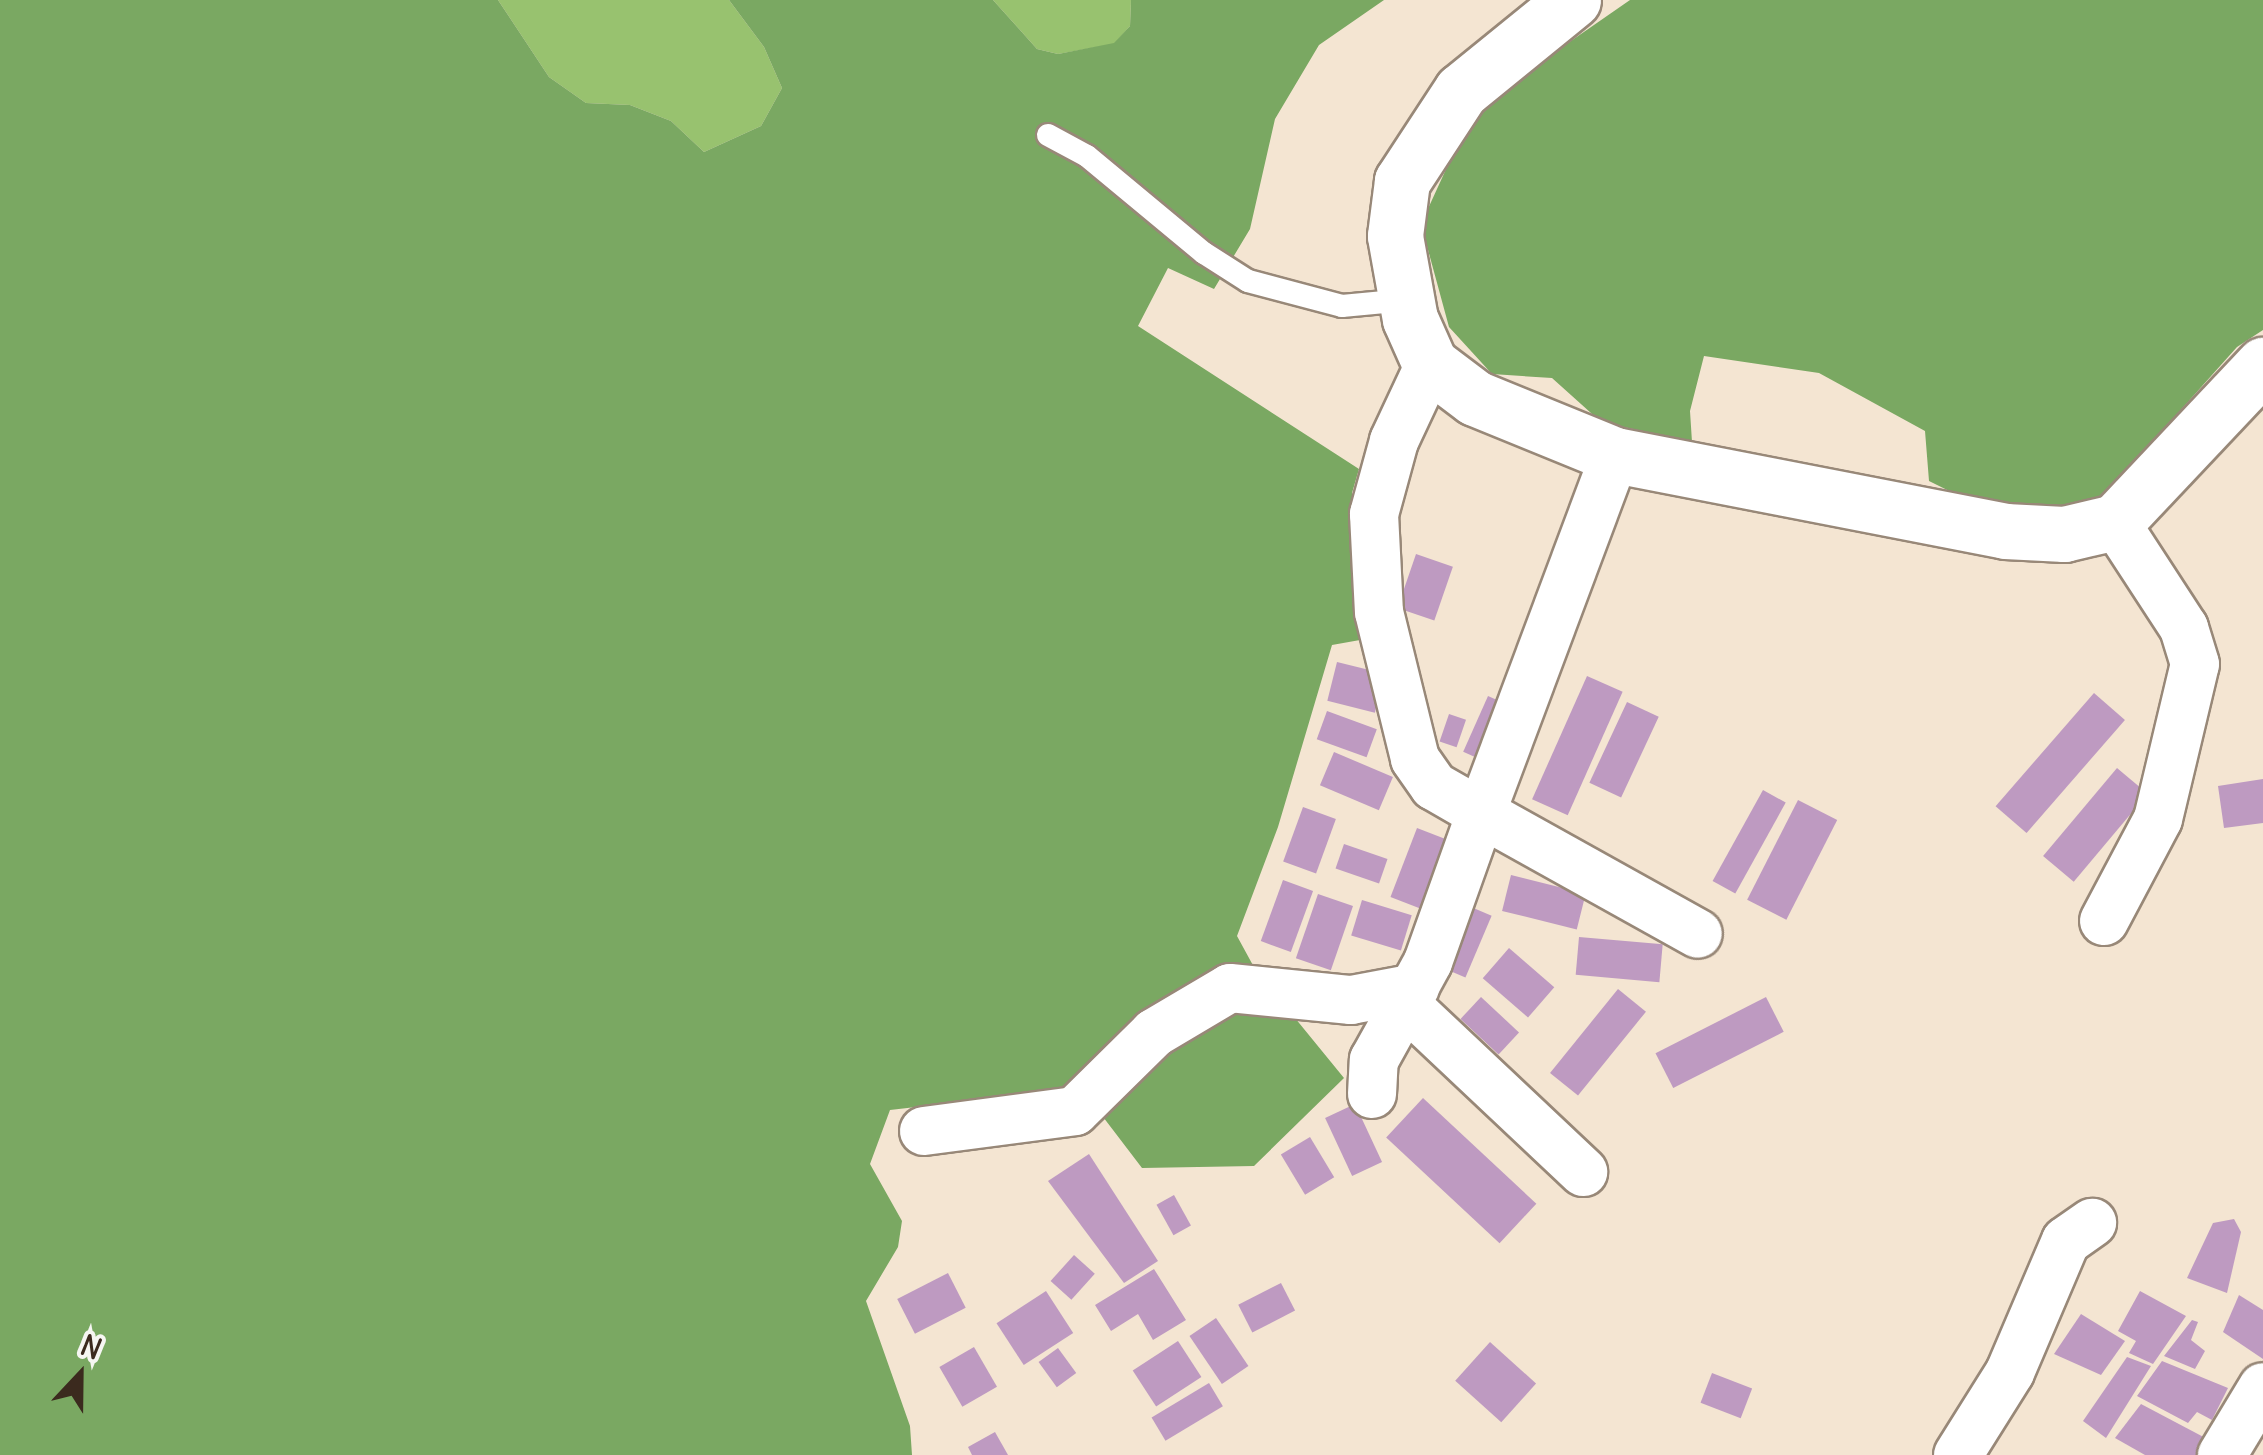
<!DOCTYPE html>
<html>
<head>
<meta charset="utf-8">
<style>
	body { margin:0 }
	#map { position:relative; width:2263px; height:1455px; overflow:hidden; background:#f4e5d2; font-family:Delius,sans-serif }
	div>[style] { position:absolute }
	.green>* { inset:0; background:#98c26f }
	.forest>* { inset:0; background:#7aa862 }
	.building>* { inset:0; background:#be9ac1; transform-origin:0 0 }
	.roads { filter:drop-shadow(2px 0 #988878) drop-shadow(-2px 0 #988878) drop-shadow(0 2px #988878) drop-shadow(0 -2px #988878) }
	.service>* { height:22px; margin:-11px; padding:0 11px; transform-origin:11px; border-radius:11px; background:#fff }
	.minor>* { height:48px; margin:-24px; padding:0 24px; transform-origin:24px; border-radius:24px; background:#fff }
	.tertiary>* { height:55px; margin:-27.5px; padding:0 27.5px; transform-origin:27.5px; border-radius:27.5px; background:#fff }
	span { translate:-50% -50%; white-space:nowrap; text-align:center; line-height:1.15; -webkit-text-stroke:9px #f6f6f2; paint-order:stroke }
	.north { position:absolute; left:30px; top:1325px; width:100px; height:100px; -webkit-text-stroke:8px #f6f6f2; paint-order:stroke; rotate:22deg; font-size:28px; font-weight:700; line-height:40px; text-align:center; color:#3b2a1e }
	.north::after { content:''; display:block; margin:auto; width:35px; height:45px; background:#3b2a1e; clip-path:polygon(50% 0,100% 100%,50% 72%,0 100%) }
</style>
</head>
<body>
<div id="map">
	<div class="green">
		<i style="clip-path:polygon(498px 0,729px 0,764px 47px,782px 88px,761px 126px,704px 152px,671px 121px,630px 105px,586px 103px,549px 77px)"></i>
		<i style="clip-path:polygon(993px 0,1131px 0,1130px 26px,1114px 44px,1058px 54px,1037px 49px)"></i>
	</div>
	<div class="forest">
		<i style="clip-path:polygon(0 0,498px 0,549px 77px,586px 103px,630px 105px,671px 121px,704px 152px,761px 126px,782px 88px,764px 47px,729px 0,993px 0,1037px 49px,1058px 54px,1114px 43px,1130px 26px,1131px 0,1384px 0,1319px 45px,1275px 119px,1250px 229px,1214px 289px,1168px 268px,1138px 326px,1359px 469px,1352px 493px,1360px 640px,1332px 645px,1278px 827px,1237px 936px,1255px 969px,1344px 1078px,1254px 1166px,1142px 1168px,1081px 1088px,890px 1110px,870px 1164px,902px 1221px,898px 1247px,866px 1301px,910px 1426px,912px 1455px,0 1455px)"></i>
		<i style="clip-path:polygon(1630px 0,2263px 0,2263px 330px,2237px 347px,2086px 516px,2008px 520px,1929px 481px,1925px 431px,1819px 373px,1704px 356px,1690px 411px,1692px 442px,1601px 422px,1552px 378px,1492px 374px,1449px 327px,1421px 224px,1474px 108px)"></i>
	</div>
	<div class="building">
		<i style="left:1416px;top:554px;width:39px;height:57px;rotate:19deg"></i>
		<i style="left:1337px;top:662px;width:49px;height:40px;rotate:14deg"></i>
		<i style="left:1587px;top:676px;width:39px;height:135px;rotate:24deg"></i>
		<i style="left:2094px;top:693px;width:41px;height:150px;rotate:41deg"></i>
		<i style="left:1488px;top:696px;width:27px;height:61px;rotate:24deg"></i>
		<i style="left:1627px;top:702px;width:35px;height:89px;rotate:25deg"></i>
		<i style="left:1327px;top:711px;width:53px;height:30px;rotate:20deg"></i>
		<i style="left:1449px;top:714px;width:18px;height:29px;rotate:19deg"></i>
		<i style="left:1334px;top:752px;width:64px;height:36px;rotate:23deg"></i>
		<i style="left:2117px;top:768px;width:40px;height:115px;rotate:40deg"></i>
		<i style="clip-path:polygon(2263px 779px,2263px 823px,2224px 828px,2218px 786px)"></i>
		<i style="left:1763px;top:790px;width:26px;height:104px;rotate:29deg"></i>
		<i style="left:1798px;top:800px;width:44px;height:112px;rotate:27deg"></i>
		<i style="left:1303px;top:807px;width:35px;height:58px;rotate:20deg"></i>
		<i style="left:1417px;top:828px;width:36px;height:74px;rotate:21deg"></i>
		<i style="left:1344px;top:844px;width:46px;height:26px;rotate:19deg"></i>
		<i style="left:1511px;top:875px;width:77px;height:37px;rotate:14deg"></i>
		<i style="left:1283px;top:880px;width:32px;height:65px;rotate:20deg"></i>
		<i style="left:1318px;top:894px;width:37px;height:68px;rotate:19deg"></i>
		<i style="left:1362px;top:900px;width:52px;height:37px;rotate:17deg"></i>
		<i style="left:1464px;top:904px;width:30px;height:67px;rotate:23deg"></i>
		<i style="left:1579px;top:937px;width:84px;height:38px;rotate:5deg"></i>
		<i style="left:1509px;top:948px;width:60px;height:40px;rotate:41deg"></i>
		<i style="left:1618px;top:989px;width:36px;height:108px;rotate:39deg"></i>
		<i style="left:1481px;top:997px;width:52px;height:30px;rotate:43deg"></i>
		<i style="left:1766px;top:997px;width:39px;height:124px;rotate:63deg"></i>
		<i style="left:1423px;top:1098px;width:155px;height:54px;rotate:43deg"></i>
		<i style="left:1355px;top:1104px;width:64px;height:33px;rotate:65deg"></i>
		<i style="left:1310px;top:1137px;width:47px;height:34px;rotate:59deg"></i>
		<i style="clip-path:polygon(1089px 1154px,1158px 1261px,1124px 1283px,1048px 1181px)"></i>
		<i style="left:1174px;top:1195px;width:35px;height:20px;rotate:61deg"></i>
		<i style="clip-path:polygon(2234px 1219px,2241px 1232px,2227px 1293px,2187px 1278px,2213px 1223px)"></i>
		<i style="left:1074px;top:1255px;width:28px;height:35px;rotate:42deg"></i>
		<i style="clip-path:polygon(1154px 1269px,1186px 1320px,1153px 1340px,1138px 1314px,1111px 1331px,1095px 1305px)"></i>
		<i style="left:948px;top:1273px;width:39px;height:57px;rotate:63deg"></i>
		<i style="left:1281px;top:1283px;width:31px;height:48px;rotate:63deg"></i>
		<i style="left:1046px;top:1291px;width:50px;height:59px;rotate:57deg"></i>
		<i style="clip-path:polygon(2140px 1291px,2186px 1316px,2153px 1364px,2129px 1353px,2136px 1341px,2118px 1331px)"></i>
		<i style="clip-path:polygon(2239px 1295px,2263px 1310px,2263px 1359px,2223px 1332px)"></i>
		<i style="clip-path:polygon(2081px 1314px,2125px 1341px,2101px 1375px,2054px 1354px)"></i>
		<i style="left:1216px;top:1318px;width:58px;height:32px;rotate:56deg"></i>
		<i style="clip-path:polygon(2192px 1320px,2198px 1322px,2191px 1340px,2205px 1351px,2195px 1369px,2164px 1356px)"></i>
		<i style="left:1178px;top:1341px;width:43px;height:54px;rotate:57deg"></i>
		<i style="left:1490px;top:1342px;width:62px;height:52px;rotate:42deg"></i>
		<i style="left:974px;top:1347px;width:46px;height:40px;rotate:60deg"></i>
		<i style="left:1058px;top:1348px;width:31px;height:24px;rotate:54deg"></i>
		<i style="clip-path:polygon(2127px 1357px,2151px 1366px,2106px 1438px,2083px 1421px)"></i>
		<i style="clip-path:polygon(2162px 1361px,2228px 1388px,2212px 1420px,2197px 1412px,2188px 1423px,2137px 1396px)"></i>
		<i style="left:1712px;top:1373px;width:43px;height:32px;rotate:21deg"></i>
		<i style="left:1209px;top:1383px;width:27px;height:67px;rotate:59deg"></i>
		<i style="clip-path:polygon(2141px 1404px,2213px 1442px,2207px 1455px,2145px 1455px,2115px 1438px)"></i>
		<i style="clip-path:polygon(995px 1432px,1008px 1455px,972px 1455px,968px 1447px)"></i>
	</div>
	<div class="roads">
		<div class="service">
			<i style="left:1048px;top:135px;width:44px;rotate:28.3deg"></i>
			<i style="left:1087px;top:156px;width:152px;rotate:39.7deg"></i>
			<i style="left:1204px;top:253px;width:52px;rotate:32.5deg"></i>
			<i style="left:1248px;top:281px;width:97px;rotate:14.9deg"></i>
			<i style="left:1342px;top:306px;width:64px;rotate:-5.4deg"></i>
		</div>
		<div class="minor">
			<i style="left:1430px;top:364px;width:85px;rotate:115.1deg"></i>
			<i style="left:1394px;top:441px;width:76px;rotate:105.3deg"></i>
			<i style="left:1374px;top:514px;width:98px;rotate:87.1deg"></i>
			<i style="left:1379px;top:612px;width:151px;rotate:76.2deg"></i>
			<i style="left:1415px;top:759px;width:33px;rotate:55deg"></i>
			<i style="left:1434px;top:786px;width:54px;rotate:29.9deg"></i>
			<i style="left:1481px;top:813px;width:158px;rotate:109.6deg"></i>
			<i style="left:1428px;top:962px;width:48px;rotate:118.7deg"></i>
			<i style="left:1405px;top:1004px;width:245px;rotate:43.3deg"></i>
			<i style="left:1615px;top:455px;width:382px;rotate:110.5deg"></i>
			<i style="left:1481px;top:813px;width:248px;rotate:29.1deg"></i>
			<i style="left:2104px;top:921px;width:115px;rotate:-62.1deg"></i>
			<i style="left:2158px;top:819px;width:159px;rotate:-76.6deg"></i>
			<i style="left:2195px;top:664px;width:38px;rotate:-107deg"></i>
			<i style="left:2184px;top:628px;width:126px;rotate:-123.1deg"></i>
			<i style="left:1372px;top:1094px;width:34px;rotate:-87deg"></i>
			<i style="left:1374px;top:1060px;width:64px;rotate:-61deg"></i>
			<i style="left:924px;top:1131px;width:152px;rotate:-7.5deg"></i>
			<i style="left:1075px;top:1111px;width:111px;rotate:-44.6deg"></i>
			<i style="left:1154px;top:1033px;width:88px;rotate:-30.6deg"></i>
			<i style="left:1230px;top:988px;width:122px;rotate:5.7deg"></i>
			<i style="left:1351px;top:1000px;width:65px;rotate:-10.6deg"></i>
			<i style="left:1958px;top:1455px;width:98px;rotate:-57.9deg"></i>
			<i style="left:2010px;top:1372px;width:142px;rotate:-66.9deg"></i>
			<i style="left:2066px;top:1241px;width:32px;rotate:-35deg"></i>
			<i style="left:2222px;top:1455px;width:79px;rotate:-58.9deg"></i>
		</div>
		<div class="tertiary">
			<i style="left:1573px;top:0;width:144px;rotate:140.9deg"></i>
			<i style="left:1461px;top:91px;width:108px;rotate:123.2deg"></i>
			<i style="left:1402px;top:181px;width:55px;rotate:97.3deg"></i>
			<i style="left:1395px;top:236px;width:84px;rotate:79.8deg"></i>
			<i style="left:1410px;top:319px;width:49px;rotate:66deg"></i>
			<i style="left:1430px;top:364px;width:56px;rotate:37.1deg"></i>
			<i style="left:1475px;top:398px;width:151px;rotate:22.2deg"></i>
			<i style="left:1615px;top:455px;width:397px;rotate:11deg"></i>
			<i style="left:2005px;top:531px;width:59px;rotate:2.9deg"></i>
			<i style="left:2064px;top:534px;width:52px;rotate:-13.2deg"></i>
			<i style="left:2115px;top:522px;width:216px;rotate:-46.7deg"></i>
		</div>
	</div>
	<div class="north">N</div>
</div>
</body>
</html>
